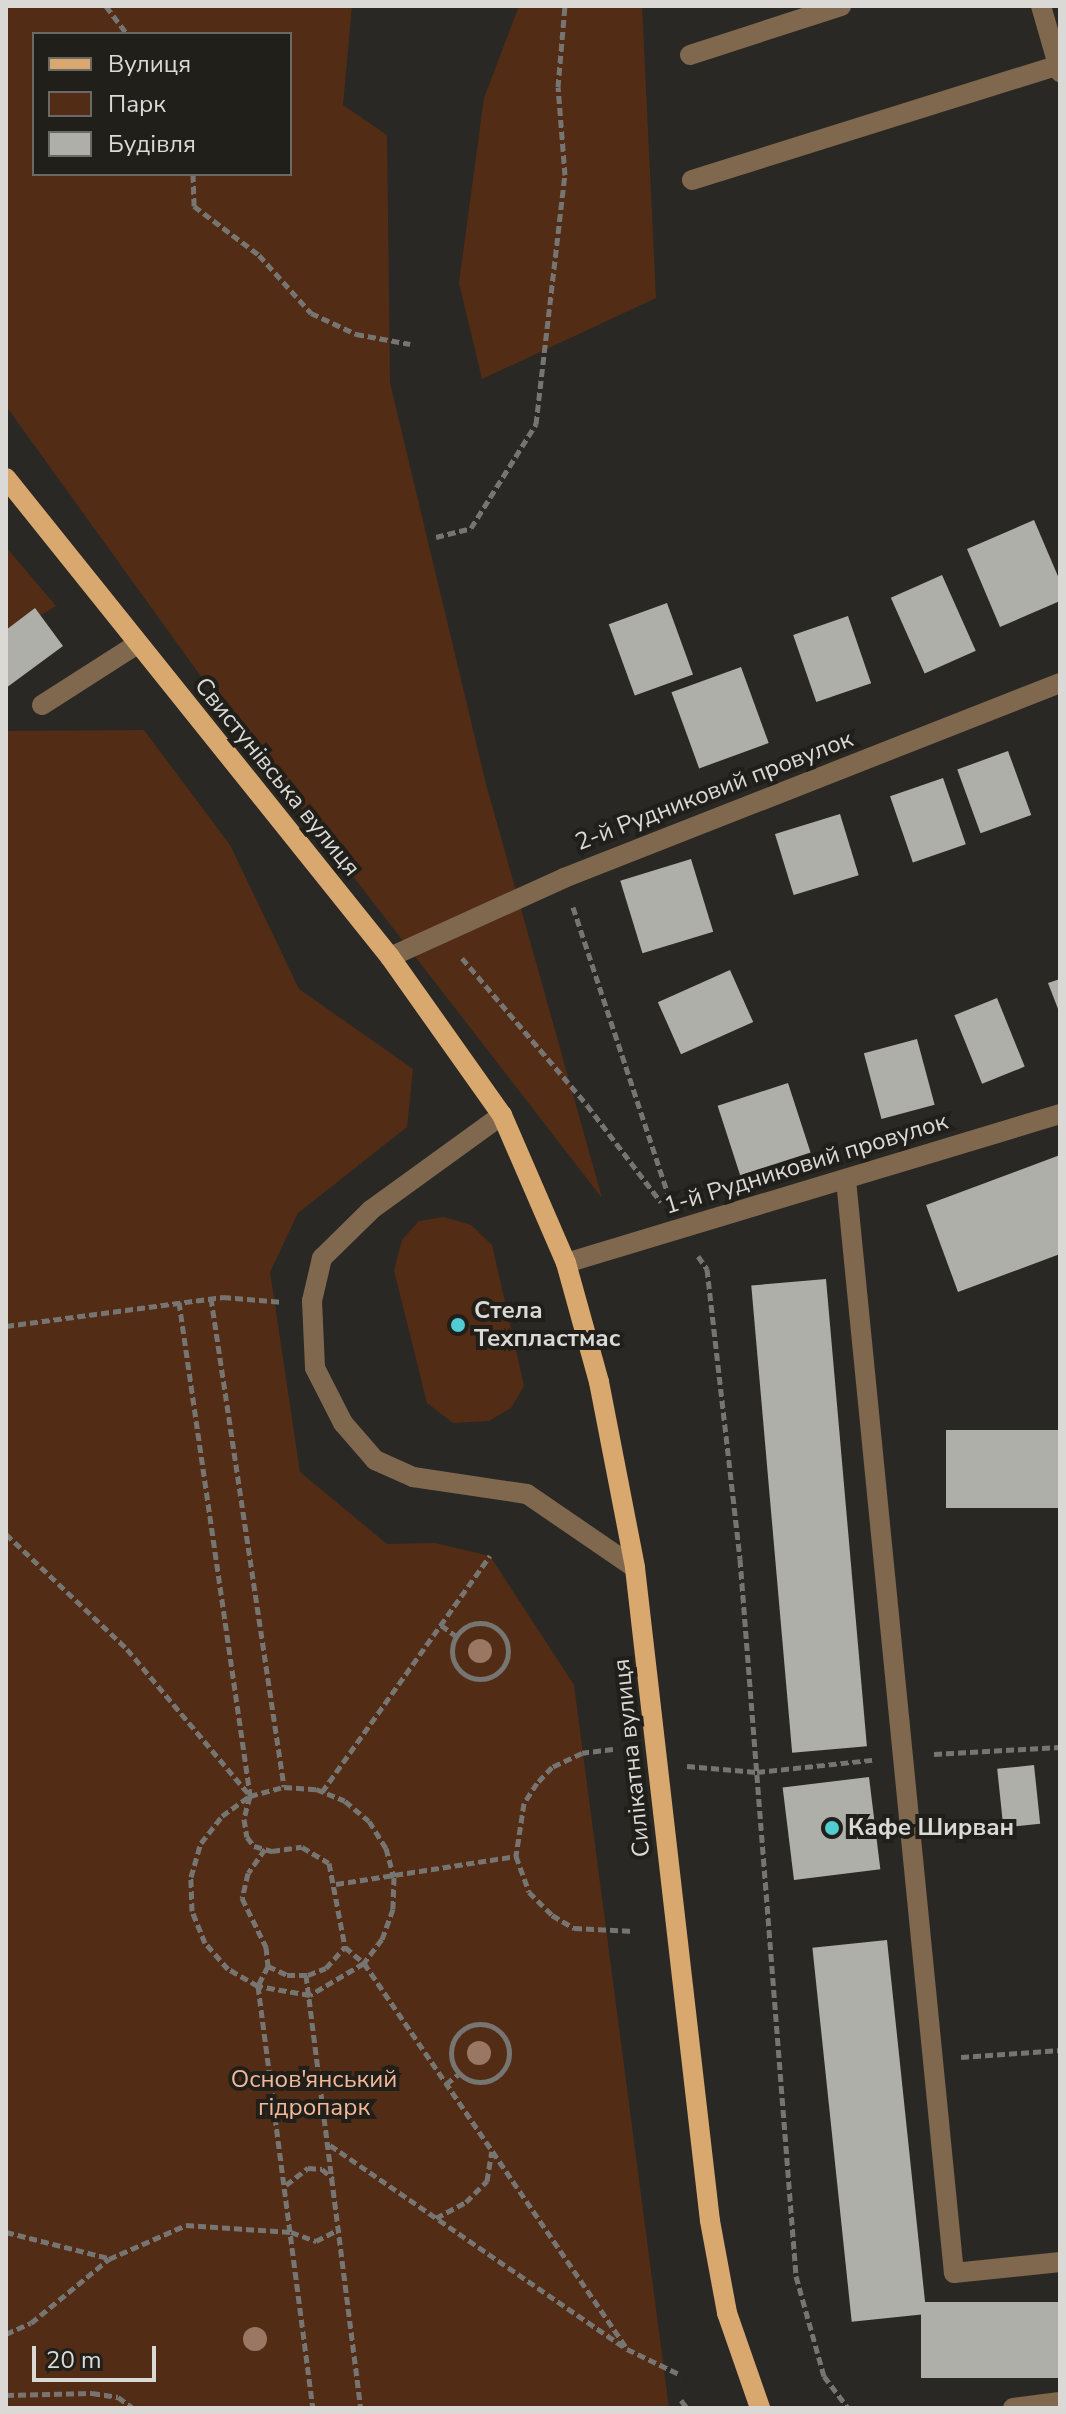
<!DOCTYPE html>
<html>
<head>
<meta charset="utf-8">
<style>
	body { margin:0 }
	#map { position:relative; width:1066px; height:2414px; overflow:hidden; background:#2a2824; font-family:"Nunito Sans",sans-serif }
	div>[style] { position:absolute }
	.green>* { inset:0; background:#532c16 }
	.building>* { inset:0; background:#afafa9; transform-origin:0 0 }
	.path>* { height:5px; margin-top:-2.5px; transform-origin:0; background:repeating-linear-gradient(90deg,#767571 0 8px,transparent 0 12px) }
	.path>.ring { margin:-2.5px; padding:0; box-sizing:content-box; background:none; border:5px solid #767571; border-radius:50% }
	.minor>* { height:20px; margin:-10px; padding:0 10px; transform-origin:10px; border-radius:10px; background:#80684e }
	.major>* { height:20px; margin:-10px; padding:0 10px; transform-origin:10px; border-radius:10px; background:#d8a86e }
	.trees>* { width:24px; height:24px; margin:-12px; border-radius:50%; background:#9a7763 }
	.dots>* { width:22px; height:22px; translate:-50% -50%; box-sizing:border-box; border:4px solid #201f1a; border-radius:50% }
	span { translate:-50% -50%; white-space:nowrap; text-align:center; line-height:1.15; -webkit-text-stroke:8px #201f1a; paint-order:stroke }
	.street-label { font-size:24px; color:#dad9d6 }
	.poi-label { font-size:24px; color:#dad9d6; font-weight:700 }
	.left { translate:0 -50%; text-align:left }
	.park-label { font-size:24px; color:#f5b797 }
	.frame { position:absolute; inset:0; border:8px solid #dad9d6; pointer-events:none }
	.legend { position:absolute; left:32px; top:32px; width:260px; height:144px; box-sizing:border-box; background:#201f1a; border:2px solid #6a6965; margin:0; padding:10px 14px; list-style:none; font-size:24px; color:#dad9d6 }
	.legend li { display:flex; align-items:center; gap:16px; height:40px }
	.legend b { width:40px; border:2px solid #6a6965 }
	.scale { position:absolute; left:32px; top:2346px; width:124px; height:36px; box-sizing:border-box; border:4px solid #dad9d6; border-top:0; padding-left:10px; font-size:24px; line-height:28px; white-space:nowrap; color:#dad9d6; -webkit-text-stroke:6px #201f1a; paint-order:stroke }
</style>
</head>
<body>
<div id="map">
	<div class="green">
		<i style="clip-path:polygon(evenodd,6px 6px,352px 6px,343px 105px,387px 135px,390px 383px,486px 784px,602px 1198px,236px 725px,6px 406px,6px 6px,34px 34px,290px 34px,290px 174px,34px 174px,34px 34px)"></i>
		<i style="clip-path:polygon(519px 6px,642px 6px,656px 298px,482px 379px,459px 283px,484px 98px)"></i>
		<i style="clip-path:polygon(6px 547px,56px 606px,6px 636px)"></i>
		<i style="clip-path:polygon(144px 730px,230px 845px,299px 989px,413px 1069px,407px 1127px,298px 1213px,270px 1272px,300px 1472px,387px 1544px,435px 1543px,490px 1556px,574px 1685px,669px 2408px,6px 2408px,6px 731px)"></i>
		<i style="clip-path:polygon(444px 1217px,471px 1225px,492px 1245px,524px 1386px,511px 1408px,489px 1421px,453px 1423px,427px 1403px,394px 1270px,402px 1240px,419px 1221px)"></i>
	</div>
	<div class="building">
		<i style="clip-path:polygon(1034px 520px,1060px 581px,1060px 601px,1000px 627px,967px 549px)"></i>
		<i style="left:942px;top:575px;width:83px;height:56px;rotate:66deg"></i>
		<i style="left:667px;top:603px;width:76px;height:62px;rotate:70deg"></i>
		<i style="clip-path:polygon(35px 608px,63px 646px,6px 688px,6px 630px)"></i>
		<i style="left:848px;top:616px;width:71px;height:58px;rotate:71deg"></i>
		<i style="left:741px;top:667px;width:81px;height:74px;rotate:70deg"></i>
		<i style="left:1008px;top:751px;width:68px;height:54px;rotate:70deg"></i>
		<i style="left:943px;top:778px;width:70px;height:56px;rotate:71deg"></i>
		<i style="left:840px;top:814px;width:64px;height:68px;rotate:73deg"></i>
		<i style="left:691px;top:859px;width:76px;height:74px;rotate:73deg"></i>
		<i style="left:730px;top:970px;width:57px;height:79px;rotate:66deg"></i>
		<i style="clip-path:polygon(1060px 979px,1060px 1014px,1048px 983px)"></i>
		<i style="left:997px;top:998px;width:74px;height:46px;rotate:68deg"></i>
		<i style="left:917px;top:1039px;width:68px;height:55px;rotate:75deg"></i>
		<i style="left:788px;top:1083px;width:73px;height:74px;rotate:72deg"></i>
		<i style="clip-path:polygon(1060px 1155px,1060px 1254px,958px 1292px,926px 1205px)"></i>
		<i style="left:826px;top:1279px;width:469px;height:75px;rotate:85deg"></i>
		<i style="left:1060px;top:1430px;width:78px;height:114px;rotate:90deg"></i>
		<i style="left:1034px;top:1765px;width:59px;height:37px;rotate:84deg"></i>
		<i style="left:869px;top:1777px;width:93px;height:87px;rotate:83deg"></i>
		<i style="left:887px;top:1940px;width:376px;height:75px;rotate:84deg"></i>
		<i style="left:1060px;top:2302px;width:76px;height:139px;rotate:90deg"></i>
	</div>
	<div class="path">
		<i style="left:106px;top:6px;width:35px;rotate:53deg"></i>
		<i style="left:193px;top:174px;width:32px;rotate:88deg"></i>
		<i style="left:194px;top:206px;width:81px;rotate:37deg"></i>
		<i style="left:259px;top:255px;width:78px;rotate:48.1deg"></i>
		<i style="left:311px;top:313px;width:50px;rotate:25deg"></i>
		<i style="left:356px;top:334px;width:55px;rotate:10.5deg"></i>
		<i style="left:436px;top:537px;width:36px;rotate:-14deg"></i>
		<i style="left:471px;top:528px;width:123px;rotate:-58deg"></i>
		<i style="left:536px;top:424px;width:251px;rotate:-83.4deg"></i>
		<i style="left:565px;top:175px;width:88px;rotate:-94.5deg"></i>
		<i style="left:558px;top:87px;width:81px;rotate:-85.1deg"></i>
		<i style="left:573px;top:907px;width:310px;rotate:71.7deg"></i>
		<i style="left:462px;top:958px;width:193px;rotate:49.6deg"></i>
		<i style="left:587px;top:1105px;width:122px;rotate:52.7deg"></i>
		<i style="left:698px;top:1256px;width:16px;rotate:55deg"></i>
		<i style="left:707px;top:1269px;width:292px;rotate:83.5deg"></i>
		<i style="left:740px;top:1559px;width:719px;rotate:85.53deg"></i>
		<i style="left:796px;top:2276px;width:104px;rotate:74.4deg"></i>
		<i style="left:824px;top:2376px;width:40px;rotate:53deg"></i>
		<i style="left:211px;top:1298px;width:494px;rotate:81.5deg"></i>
		<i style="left:179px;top:1302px;width:499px;rotate:81.8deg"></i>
		<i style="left:250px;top:1796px;width:24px;rotate:105deg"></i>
		<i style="left:244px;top:1819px;width:18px;rotate:81deg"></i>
		<i style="left:247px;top:1837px;width:11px;rotate:52deg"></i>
		<i style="left:254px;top:1846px;width:19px;rotate:16deg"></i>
		<i style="left:272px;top:1851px;width:30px;rotate:-8deg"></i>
		<i style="left:302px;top:1847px;width:31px;rotate:31deg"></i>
		<i style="left:329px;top:1863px;width:86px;rotate:79.2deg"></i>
		<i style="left:345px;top:1947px;width:25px;rotate:40deg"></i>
		<i style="left:364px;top:1963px;width:467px;rotate:55.7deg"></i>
		<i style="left:6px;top:1326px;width:219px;rotate:-7.6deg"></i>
		<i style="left:223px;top:1297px;width:60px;rotate:4.8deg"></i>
		<i style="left:6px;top:1534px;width:167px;rotate:43.5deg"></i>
		<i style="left:127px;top:1649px;width:188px;rotate:50deg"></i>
		<i class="ring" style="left:452px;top:1623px;width:51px;height:51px"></i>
		<i style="left:441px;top:1625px;width:19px;rotate:36deg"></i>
		<i style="left:613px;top:1749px;width:31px;rotate:173deg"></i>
		<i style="left:582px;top:1753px;width:33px;rotate:155deg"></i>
		<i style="left:552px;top:1767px;width:22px;rotate:133deg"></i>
		<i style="left:537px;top:1783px;width:24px;rotate:123deg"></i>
		<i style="left:524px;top:1803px;width:54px;rotate:98.6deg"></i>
		<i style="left:516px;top:1856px;width:38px;rotate:70deg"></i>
		<i style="left:529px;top:1892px;width:33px;rotate:45deg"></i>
		<i style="left:552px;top:1915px;width:26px;rotate:31deg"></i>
		<i style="left:574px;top:1928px;width:60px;rotate:2.9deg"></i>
		<i style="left:934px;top:1754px;width:126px;rotate:-3.2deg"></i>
		<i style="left:687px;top:1766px;width:70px;rotate:4.9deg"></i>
		<i style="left:757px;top:1772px;width:116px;rotate:-6deg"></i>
		<i style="left:284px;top:1787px;width:32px;rotate:4deg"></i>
		<i style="left:316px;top:1789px;width:31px;rotate:22deg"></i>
		<i style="left:345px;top:1801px;width:31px;rotate:40deg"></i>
		<i style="left:369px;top:1821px;width:32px;rotate:58deg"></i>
		<i style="left:386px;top:1848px;width:30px;rotate:75deg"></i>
		<i style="left:394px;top:1877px;width:32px;rotate:92deg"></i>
		<i style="left:393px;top:1909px;width:32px;rotate:110deg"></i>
		<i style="left:382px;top:1939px;width:30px;rotate:127deg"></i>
		<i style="left:364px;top:1963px;width:63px;rotate:149.3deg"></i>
		<i style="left:310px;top:1995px;width:53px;rotate:-170.2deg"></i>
		<i style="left:258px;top:1986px;width:34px;rotate:-150deg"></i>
		<i style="left:228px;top:1969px;width:35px;rotate:-131deg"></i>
		<i style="left:205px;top:1943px;width:35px;rotate:-112deg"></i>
		<i style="left:192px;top:1911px;width:34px;rotate:-92deg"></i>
		<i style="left:191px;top:1877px;width:35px;rotate:-74deg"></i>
		<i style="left:201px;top:1843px;width:34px;rotate:-52deg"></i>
		<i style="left:222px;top:1816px;width:34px;rotate:-36deg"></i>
		<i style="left:250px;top:1796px;width:35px;rotate:-15deg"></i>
		<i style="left:322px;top:1792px;width:290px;rotate:-54.6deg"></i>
		<i style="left:265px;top:1849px;width:29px;rotate:125deg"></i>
		<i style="left:248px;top:1873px;width:26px;rotate:103deg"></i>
		<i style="left:242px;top:1898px;width:55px;rotate:63.9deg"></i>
		<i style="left:266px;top:1947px;width:19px;rotate:84deg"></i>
		<i style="left:268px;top:1966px;width:22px;rotate:117deg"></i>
		<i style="left:258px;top:1986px;width:426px;rotate:82.6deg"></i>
		<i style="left:336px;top:1884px;width:182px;rotate:-8.8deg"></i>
		<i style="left:268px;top:1966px;width:21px;rotate:25deg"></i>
		<i style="left:287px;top:1975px;width:21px"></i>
		<i style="left:308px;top:1975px;width:19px;rotate:-21deg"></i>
		<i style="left:326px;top:1968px;width:28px;rotate:-48deg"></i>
		<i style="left:306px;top:1975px;width:436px;rotate:82.8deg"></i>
		<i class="ring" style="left:451px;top:2024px;width:53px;height:53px"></i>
		<i style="left:961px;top:2057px;width:99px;rotate:-4deg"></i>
		<i style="left:446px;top:2084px;width:18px;rotate:-38deg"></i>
		<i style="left:330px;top:2145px;width:360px;rotate:34.5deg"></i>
		<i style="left:627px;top:2349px;width:60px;rotate:25.7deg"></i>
		<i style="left:286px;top:2185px;width:28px;rotate:-38deg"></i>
		<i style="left:308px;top:2168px;width:14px;rotate:4deg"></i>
		<i style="left:322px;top:2169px;width:15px;rotate:42deg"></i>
		<i style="left:436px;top:2218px;width:34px;rotate:-28deg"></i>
		<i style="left:466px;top:2202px;width:30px;rotate:-45deg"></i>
		<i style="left:487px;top:2181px;width:30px;rotate:-81deg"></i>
		<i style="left:6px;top:2232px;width:105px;rotate:14.3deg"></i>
		<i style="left:6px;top:2334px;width:27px;rotate:-24deg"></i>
		<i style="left:31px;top:2323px;width:101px;rotate:-39.4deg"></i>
		<i style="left:109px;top:2259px;width:84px;rotate:-23.8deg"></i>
		<i style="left:186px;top:2225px;width:105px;rotate:3.8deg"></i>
		<i style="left:291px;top:2232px;width:27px;rotate:20deg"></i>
		<i style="left:316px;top:2241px;width:27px;rotate:-27deg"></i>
		<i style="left:6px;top:2395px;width:86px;rotate:-1.3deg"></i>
		<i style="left:92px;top:2393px;width:26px;rotate:9deg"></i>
		<i style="left:118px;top:2397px;width:19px;rotate:36deg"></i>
		<i style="left:681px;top:2400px;width:10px;rotate:53deg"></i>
	</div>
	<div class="minor">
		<i style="left:1041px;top:6px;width:69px;rotate:73.9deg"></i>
		<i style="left:690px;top:55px;width:159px;rotate:-18deg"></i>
		<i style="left:692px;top:180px;width:384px;rotate:-17.4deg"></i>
		<i style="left:42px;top:705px;width:112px;rotate:-32.6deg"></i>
		<i style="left:390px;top:957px;width:191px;rotate:-24.4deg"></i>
		<i style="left:564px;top:878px;width:533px;rotate:-21.46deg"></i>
		<i style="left:502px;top:1115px;width:162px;rotate:144.1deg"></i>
		<i style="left:371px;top:1210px;width:69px;rotate:135.6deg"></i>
		<i style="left:322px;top:1258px;width:44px;rotate:103.1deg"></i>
		<i style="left:312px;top:1301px;width:67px;rotate:87.4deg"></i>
		<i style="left:315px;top:1368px;width:62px;rotate:63deg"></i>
		<i style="left:343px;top:1423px;width:49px;rotate:49.1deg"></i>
		<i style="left:375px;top:1460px;width:42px;rotate:24.1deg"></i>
		<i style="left:413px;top:1477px;width:115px;rotate:8.5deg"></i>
		<i style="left:527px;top:1494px;width:131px;rotate:34.4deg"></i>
		<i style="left:846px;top:1180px;width:1098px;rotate:84.36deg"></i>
		<i style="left:954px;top:2273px;width:107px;rotate:-5.9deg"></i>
		<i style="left:566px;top:1263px;width:516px;rotate:-16.78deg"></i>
		<i style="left:1013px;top:2408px;width:47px;rotate:-7.3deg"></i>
	</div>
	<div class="major">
		<i style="left:6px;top:478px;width:614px;rotate:51.28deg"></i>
		<i style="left:390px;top:957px;width:194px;rotate:54.7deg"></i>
		<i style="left:502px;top:1115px;width:161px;rotate:66.6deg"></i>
		<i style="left:566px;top:1263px;width:123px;rotate:74.5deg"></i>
		<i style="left:599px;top:1382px;width:189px;rotate:79deg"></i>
		<i style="left:635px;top:1568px;width:657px;rotate:83.45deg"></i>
		<i style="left:710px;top:2221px;width:94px;rotate:79.5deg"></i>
		<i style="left:727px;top:2313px;width:101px;rotate:70.8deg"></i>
	</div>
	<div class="trees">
		<i style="left:480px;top:1651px"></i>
		<i style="left:479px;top:2053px"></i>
		<i style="left:255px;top:2339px"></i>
	</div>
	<div class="dots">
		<i style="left:458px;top:1325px;background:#51ccd2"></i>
		<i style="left:832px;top:1828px;background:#51ccd2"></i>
	</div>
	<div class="street-label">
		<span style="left:277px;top:777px;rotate:51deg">Свистунівська вулиця</span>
		<span style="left:714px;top:791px;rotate:-21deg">2-й Рудниковий провулок</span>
		<span style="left:806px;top:1164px;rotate:-17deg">1-й Рудниковий провулок</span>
		<span style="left:632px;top:1758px;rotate:-96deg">Силікатна вулиця</span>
	</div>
	<div class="poi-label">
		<span class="left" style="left:474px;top:1325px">Стела<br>Техпластмас</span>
		<span class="left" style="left:848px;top:1828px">Кафе Ширван</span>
	</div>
	<div class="park-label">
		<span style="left:314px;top:2094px">Основ'янський<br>гідропарк</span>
	</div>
	<div class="frame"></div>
	<ul class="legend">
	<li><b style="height:10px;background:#d8a86e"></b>Вулиця</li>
	<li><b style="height:22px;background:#532c16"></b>Парк</li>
	<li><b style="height:22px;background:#afafa9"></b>Будівля</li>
	</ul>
	<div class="scale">20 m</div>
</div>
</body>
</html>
